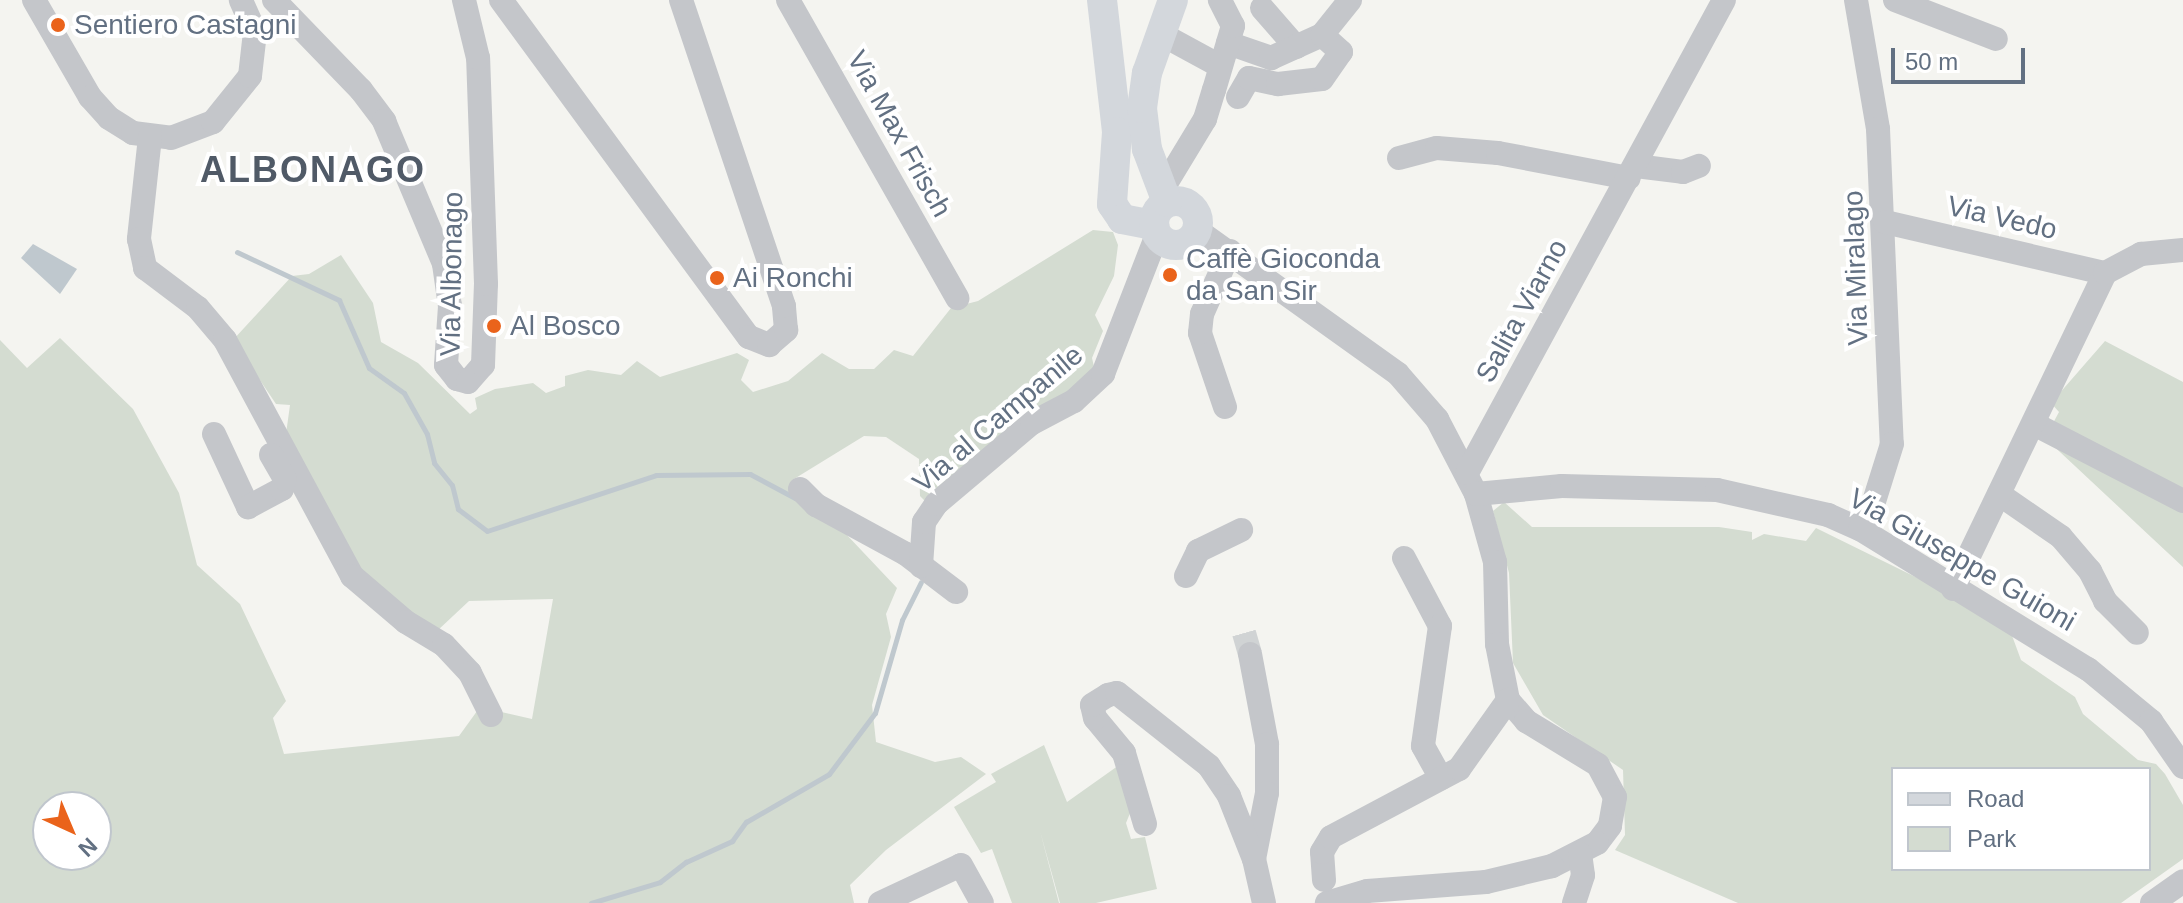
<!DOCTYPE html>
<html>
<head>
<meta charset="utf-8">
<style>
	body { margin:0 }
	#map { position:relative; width:2183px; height:903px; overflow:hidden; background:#f4f4f0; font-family:Arial,sans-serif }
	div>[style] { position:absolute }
	.green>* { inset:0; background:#d4dcd1 }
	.water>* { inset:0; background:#bfc8ce }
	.stream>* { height:5px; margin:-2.5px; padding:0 2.5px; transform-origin:2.5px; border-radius:2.5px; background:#bfc8ce }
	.minor-tunnel>* { height:24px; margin-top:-12px; transform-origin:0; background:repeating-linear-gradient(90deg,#d0d3d4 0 24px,transparent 0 36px) }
	.minor>* { height:24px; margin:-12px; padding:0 12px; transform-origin:12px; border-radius:12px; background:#c4c6ca }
	.major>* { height:30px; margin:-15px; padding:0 15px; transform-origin:15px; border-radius:15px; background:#d3d7dc }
	.major>.ring { margin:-15px; padding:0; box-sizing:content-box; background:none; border:30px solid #d3d7dc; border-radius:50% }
	.dots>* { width:22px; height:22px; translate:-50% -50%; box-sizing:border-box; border:4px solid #fff; border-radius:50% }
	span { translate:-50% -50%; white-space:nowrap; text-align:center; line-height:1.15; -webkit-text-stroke:8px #fff; paint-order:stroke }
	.poi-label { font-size:28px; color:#627082 }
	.left { translate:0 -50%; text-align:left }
	.street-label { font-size:28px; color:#627082 }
	.district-label { font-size:36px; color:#505a67; font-weight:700; letter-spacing:2px }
	.legend { position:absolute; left:1891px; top:767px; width:260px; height:104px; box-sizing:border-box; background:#fff; border:2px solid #c0c6cd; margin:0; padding:10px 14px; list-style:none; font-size:24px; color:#627082 }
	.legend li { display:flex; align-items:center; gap:16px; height:40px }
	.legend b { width:40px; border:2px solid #c0c6cd }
	.north { position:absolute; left:32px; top:791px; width:80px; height:80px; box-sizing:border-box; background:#fff; border:2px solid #c0c6cd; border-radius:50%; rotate:136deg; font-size:22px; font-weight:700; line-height:32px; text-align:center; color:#627082 }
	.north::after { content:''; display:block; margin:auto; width:28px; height:36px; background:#ea631b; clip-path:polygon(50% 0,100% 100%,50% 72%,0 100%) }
	.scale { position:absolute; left:1891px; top:48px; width:134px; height:36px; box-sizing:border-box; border:4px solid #627082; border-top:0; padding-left:10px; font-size:24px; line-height:28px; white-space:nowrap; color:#627082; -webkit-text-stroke:6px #fff; paint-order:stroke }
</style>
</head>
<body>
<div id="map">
	<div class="green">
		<i style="clip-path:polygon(evenodd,1093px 230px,1113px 232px,1118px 245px,1114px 276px,1095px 315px,1103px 331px,1092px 358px,1095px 371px,926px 502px,920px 496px,919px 459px,886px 437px,864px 436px,794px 479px,897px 588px,886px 614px,891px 637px,872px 705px,876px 742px,935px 762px,961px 757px,986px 774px,886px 850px,850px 885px,854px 903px,0 903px,0 340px,27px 368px,60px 338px,133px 409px,179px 493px,197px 565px,240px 604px,286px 701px,273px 718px,284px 754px,459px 736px,480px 707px,532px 719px,553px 599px,469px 601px,437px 631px,372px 587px,285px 441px,290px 405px,276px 404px,233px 340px,292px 276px,309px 274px,341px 255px,373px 303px,381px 342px,418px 363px,470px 414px,477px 409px,475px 398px,495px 389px,533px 383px,546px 393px,565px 386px,565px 376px,588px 370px,621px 375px,637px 361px,660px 377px,737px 353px,749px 360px,741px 380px,753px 392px,788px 381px,822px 353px,849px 369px,874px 369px,894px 350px,913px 356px,951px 308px,978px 301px,1093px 230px,48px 807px,96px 807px,96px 855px,48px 855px,48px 807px)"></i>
		<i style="clip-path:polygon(2105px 341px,2183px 382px,2183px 567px,2045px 438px,2059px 412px,2051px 403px)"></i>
		<i style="clip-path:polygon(evenodd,1504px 502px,1532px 527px,1719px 527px,1752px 532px,1752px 540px,1764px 534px,1806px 541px,1816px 528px,2007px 622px,2021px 660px,2075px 697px,2083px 714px,2138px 760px,2156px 764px,2165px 774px,2183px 805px,2183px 859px,2121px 903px,1738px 903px,1615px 850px,1625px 835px,1623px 770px,1543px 715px,1513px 663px,1509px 573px,1493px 511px,1504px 502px,1893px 769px,2149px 769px,2149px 869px,1893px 869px,1893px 769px)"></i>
		<i style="clip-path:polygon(1044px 745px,1067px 802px,1122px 763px,1133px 806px,1126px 823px,1131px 839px,1145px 837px,1157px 889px,1096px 903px,1060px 903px,1040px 831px,1059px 903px,1012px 903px,992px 849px,981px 853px,954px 807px,996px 782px,991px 774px)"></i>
	</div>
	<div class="water">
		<i style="clip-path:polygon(33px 244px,77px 269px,60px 294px,21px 258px)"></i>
	</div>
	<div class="stream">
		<i style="left:237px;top:252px;width:113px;rotate:25.2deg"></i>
		<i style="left:339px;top:300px;width:74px;rotate:66.2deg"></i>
		<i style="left:369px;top:368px;width:43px;rotate:35.5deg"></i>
		<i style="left:404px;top:393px;width:47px;rotate:60.7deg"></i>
		<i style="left:427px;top:434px;width:30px;rotate:76deg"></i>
		<i style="left:434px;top:463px;width:28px;rotate:51deg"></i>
		<i style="left:452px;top:485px;width:25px;rotate:76deg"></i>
		<i style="left:458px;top:509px;width:36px;rotate:37deg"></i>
		<i style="left:487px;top:531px;width:178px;rotate:-18.3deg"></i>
		<i style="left:656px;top:475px;width:94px;rotate:-0.6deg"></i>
		<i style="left:750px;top:474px;width:51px;rotate:28.1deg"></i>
		<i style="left:591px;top:903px;width:72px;rotate:-16.9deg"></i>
		<i style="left:660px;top:882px;width:33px;rotate:-38deg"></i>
		<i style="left:686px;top:862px;width:51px;rotate:-24.5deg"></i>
		<i style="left:732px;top:841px;width:24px;rotate:-54deg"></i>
		<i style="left:746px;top:822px;width:96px;rotate:-30deg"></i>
		<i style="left:829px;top:774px;width:76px;rotate:-53deg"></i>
		<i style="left:875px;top:713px;width:97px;rotate:-73.8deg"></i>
		<i style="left:902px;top:620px;width:42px;rotate:-63.4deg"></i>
	</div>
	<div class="minor-tunnel">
		<i style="left:1244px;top:633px;width:22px;rotate:74deg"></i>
	</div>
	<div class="minor">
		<i style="left:34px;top:0;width:112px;rotate:60deg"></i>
		<i style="left:90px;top:97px;width:28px;rotate:48deg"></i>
		<i style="left:109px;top:118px;width:28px;rotate:32deg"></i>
		<i style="left:133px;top:133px;width:38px;rotate:7deg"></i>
		<i style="left:171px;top:138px;width:45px;rotate:-20.9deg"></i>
		<i style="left:213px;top:122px;width:59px;rotate:-51.2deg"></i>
		<i style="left:250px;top:76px;width:44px;rotate:-83.5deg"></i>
		<i style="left:255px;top:32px;width:35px;rotate:-114deg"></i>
		<i style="left:274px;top:0;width:125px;rotate:46deg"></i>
		<i style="left:361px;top:90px;width:39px;rotate:53deg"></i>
		<i style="left:384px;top:121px;width:155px;rotate:67.2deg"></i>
		<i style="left:444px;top:264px;width:42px;rotate:81.9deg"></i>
		<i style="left:450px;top:306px;width:59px;rotate:93.9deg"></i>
		<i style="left:446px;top:365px;width:18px;rotate:52deg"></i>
		<i style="left:457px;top:379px;width:11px;rotate:15deg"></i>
		<i style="left:468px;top:382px;width:23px;rotate:-49deg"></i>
		<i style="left:483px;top:365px;width:81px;rotate:-87.9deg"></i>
		<i style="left:486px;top:284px;width:226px;rotate:-92deg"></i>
		<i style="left:478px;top:58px;width:60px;rotate:-103.6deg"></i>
		<i style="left:501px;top:0;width:418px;rotate:53.7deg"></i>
		<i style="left:749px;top:337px;width:22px;rotate:22deg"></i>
		<i style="left:769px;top:345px;width:23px;rotate:-41deg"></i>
		<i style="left:786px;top:330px;width:24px;rotate:-95deg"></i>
		<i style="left:784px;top:306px;width:323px;rotate:-108.6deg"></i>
		<i style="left:788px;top:0;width:343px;rotate:60.4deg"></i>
		<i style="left:1856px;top:0;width:131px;rotate:80.3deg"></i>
		<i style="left:1878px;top:129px;width:315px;rotate:87.5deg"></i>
		<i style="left:1892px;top:444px;width:70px;rotate:107.4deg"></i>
		<i style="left:1871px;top:511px;width:21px;rotate:121deg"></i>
		<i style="left:1895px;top:0;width:108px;rotate:21.1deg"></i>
		<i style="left:1262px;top:8px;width:52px;rotate:48.9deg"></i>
		<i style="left:1161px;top:34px;width:67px;rotate:28.5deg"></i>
		<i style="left:1228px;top:43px;width:46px;rotate:19.2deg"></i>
		<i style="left:1271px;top:58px;width:56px;rotate:-24.3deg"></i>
		<i style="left:1238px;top:97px;width:22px;rotate:-60deg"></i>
		<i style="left:1249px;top:78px;width:30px;rotate:12deg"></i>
		<i style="left:1278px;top:84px;width:44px;rotate:-6.5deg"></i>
		<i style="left:1322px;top:79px;width:33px;rotate:-55deg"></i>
		<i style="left:1341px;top:52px;width:25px;rotate:-138deg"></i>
		<i style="left:1322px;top:35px;width:45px;rotate:-51.3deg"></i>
		<i style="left:150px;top:137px;width:103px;rotate:96.2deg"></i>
		<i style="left:139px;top:239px;width:30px;rotate:78deg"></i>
		<i style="left:145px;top:268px;width:66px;rotate:37deg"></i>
		<i style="left:198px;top:308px;width:42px;rotate:49.8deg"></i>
		<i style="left:225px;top:340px;width:268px;rotate:61.7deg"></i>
		<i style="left:352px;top:576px;width:71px;rotate:40.4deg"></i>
		<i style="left:406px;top:622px;width:44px;rotate:31.2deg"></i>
		<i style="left:444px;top:645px;width:38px;rotate:47deg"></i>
		<i style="left:470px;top:673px;width:47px;rotate:63.4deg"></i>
		<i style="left:1399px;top:158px;width:39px;rotate:-15deg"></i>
		<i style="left:1437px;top:148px;width:61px;rotate:4.7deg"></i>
		<i style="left:1498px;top:153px;width:133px;rotate:10.8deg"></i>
		<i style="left:1636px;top:166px;width:47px;rotate:7.3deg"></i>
		<i style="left:1683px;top:172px;width:17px;rotate:-21deg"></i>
		<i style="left:1162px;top:190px;width:83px;rotate:-58.8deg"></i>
		<i style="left:1205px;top:119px;width:30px;rotate:-73deg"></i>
		<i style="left:1214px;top:90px;width:67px;rotate:-73.5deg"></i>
		<i style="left:1233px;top:26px;width:29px;rotate:-117deg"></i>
		<i style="left:1885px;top:222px;width:226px;rotate:13.1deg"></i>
		<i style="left:1197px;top:230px;width:247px;rotate:35.6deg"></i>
		<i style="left:1398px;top:374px;width:60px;rotate:49.1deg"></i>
		<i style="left:1437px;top:419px;width:85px;rotate:62.5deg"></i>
		<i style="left:1476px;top:494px;width:71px;rotate:74.4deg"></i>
		<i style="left:1495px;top:562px;width:82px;rotate:88.6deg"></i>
		<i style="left:1497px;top:644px;width:57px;rotate:78.9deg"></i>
		<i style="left:1508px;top:700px;width:28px;rotate:49deg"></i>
		<i style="left:1526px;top:721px;width:84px;rotate:31.4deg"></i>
		<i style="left:1598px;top:765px;width:36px;rotate:62deg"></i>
		<i style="left:1615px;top:797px;width:29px;rotate:100deg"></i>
		<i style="left:1610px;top:826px;width:21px;rotate:127deg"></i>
		<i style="left:1597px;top:843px;width:51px;rotate:152.9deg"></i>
		<i style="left:1552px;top:866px;width:68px;rotate:166.4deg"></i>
		<i style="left:1486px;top:882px;width:119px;rotate:175.7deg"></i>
		<i style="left:1367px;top:891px;width:42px;rotate:163.3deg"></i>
		<i style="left:1225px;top:407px;width:78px;rotate:-108.7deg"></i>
		<i style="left:1200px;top:333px;width:19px;rotate:-84deg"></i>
		<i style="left:1202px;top:314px;width:69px;rotate:-66deg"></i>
		<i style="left:2034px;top:424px;width:168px;rotate:27.3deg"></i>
		<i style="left:214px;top:434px;width:81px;rotate:65deg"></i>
		<i style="left:248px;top:507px;width:38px;rotate:-28deg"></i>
		<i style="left:282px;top:489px;width:10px;rotate:-73deg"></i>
		<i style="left:285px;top:479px;width:28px;rotate:-120deg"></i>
		<i style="left:1467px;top:473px;width:538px;rotate:-61.48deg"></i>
		<i style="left:800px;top:489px;width:23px;rotate:45deg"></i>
		<i style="left:816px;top:505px;width:102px;rotate:28.6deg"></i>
		<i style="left:906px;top:554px;width:63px;rotate:37.2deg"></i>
		<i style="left:1476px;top:494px;width:86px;rotate:-5.3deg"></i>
		<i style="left:1562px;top:486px;width:155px;rotate:1.5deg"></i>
		<i style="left:1717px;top:490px;width:114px;rotate:12.7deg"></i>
		<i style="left:1828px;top:515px;width:35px;rotate:24deg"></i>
		<i style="left:1860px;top:529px;width:268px;rotate:31.6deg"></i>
		<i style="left:2088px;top:669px;width:82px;rotate:39.5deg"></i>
		<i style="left:2151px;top:721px;width:56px;rotate:55.2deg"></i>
		<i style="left:1999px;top:494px;width:75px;rotate:34.7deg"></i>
		<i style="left:2061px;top:537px;width:45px;rotate:49.5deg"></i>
		<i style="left:2090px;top:571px;width:34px;rotate:63deg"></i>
		<i style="left:2105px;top:601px;width:45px;rotate:45deg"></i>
		<i style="left:1404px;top:558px;width:77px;rotate:62.1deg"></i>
		<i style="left:1440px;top:626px;width:121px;rotate:98.1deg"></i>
		<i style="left:1423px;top:746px;width:37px;rotate:61deg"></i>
		<i style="left:921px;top:566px;width:44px;rotate:-86.1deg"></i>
		<i style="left:924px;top:522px;width:22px;rotate:-56deg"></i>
		<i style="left:936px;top:504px;width:126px;rotate:-40.2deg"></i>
		<i style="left:1032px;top:423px;width:47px;rotate:-27.6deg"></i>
		<i style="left:1074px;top:401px;width:40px;rotate:-43deg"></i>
		<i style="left:1103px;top:374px;width:149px;rotate:-68.8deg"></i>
		<i style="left:1186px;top:576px;width:28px;rotate:-64deg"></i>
		<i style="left:1198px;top:551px;width:48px;rotate:-26deg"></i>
		<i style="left:1953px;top:589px;width:351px;rotate:-64.3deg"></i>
		<i style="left:2105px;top:273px;width:41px;rotate:-27.8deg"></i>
		<i style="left:2141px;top:254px;width:42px;rotate:-5.4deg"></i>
		<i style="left:1250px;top:654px;width:92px;rotate:79.3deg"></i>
		<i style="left:1267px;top:744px;width:49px;rotate:90deg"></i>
		<i style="left:1267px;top:793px;width:67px;rotate:101.1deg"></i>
		<i style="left:1254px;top:859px;width:45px;rotate:77.2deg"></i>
		<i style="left:1145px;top:824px;width:74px;rotate:-106.5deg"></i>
		<i style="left:1124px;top:753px;width:45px;rotate:-129.6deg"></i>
		<i style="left:1095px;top:718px;width:13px;rotate:-103deg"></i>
		<i style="left:1092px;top:705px;width:19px;rotate:-32deg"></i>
		<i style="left:1108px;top:695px;width:9px;rotate:-13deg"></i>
		<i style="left:1117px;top:693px;width:117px;rotate:38.4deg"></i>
		<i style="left:1209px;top:766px;width:36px;rotate:56deg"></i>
		<i style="left:1229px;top:796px;width:68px;rotate:68.4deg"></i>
		<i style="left:1324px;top:880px;width:28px;rotate:-94deg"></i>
		<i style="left:1322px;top:852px;width:17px;rotate:-59deg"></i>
		<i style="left:1331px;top:837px;width:145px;rotate:-28deg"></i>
		<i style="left:1459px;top:769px;width:85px;rotate:-54.6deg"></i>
		<i style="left:880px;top:903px;width:89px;rotate:-25.1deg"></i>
		<i style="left:961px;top:865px;width:43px;rotate:61.1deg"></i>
		<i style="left:1574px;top:903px;width:29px;rotate:-72deg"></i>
		<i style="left:1583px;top:875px;width:21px;rotate:-98deg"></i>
		<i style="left:2152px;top:903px;width:38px;rotate:-35deg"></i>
	</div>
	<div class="major">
		<i style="left:1102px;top:0;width:133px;rotate:83.5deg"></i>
		<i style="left:1117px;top:132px;width:72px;rotate:94deg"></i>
		<i style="left:1112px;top:204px;width:18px;rotate:56deg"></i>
		<i style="left:1122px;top:219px;width:33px;rotate:11deg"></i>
		<i class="ring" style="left:1154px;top:201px;width:14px;height:14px"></i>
		<i style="left:1167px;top:202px;width:57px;rotate:-110.7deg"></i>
		<i style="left:1147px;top:149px;width:41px;rotate:-97deg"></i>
		<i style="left:1142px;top:108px;width:35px;rotate:-82deg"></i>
		<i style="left:1147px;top:73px;width:77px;rotate:-70.4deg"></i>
	</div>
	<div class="dots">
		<i style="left:58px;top:25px;background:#ea631b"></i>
		<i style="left:1170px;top:275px;background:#ea631b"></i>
		<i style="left:717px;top:278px;background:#ea631b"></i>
		<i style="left:494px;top:326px;background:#ea631b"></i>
	</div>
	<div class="poi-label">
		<span class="left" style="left:74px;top:25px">Sentiero Castagni</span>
		<span class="left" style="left:1186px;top:275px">Caffè Gioconda<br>da San Sir</span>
		<span class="left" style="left:733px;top:278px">Ai Ronchi</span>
		<span class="left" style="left:510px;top:326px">Al Bosco</span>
	</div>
	<div class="street-label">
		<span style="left:899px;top:134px;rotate:61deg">Via Max Frisch</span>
		<span style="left:2002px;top:218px;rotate:13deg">Via Vedo</span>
		<span style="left:1856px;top:268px;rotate:-92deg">Via Miralago</span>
		<span style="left:452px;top:274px;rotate:-89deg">Via Albonago</span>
		<span style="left:1522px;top:311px;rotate:-61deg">Salita Viarno</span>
		<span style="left:998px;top:419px;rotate:-40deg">Via al Campanile</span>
		<span style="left:1962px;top:560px;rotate:30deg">Via Giuseppe Guioni</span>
	</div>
	<div class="district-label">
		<span style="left:313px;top:170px">ALBONAGO</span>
	</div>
	<ul class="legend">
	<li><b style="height:10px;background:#d3d7dc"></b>Road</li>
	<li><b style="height:22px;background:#d4dcd1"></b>Park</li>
	</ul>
	<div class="north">N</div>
	<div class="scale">50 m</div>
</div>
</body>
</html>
